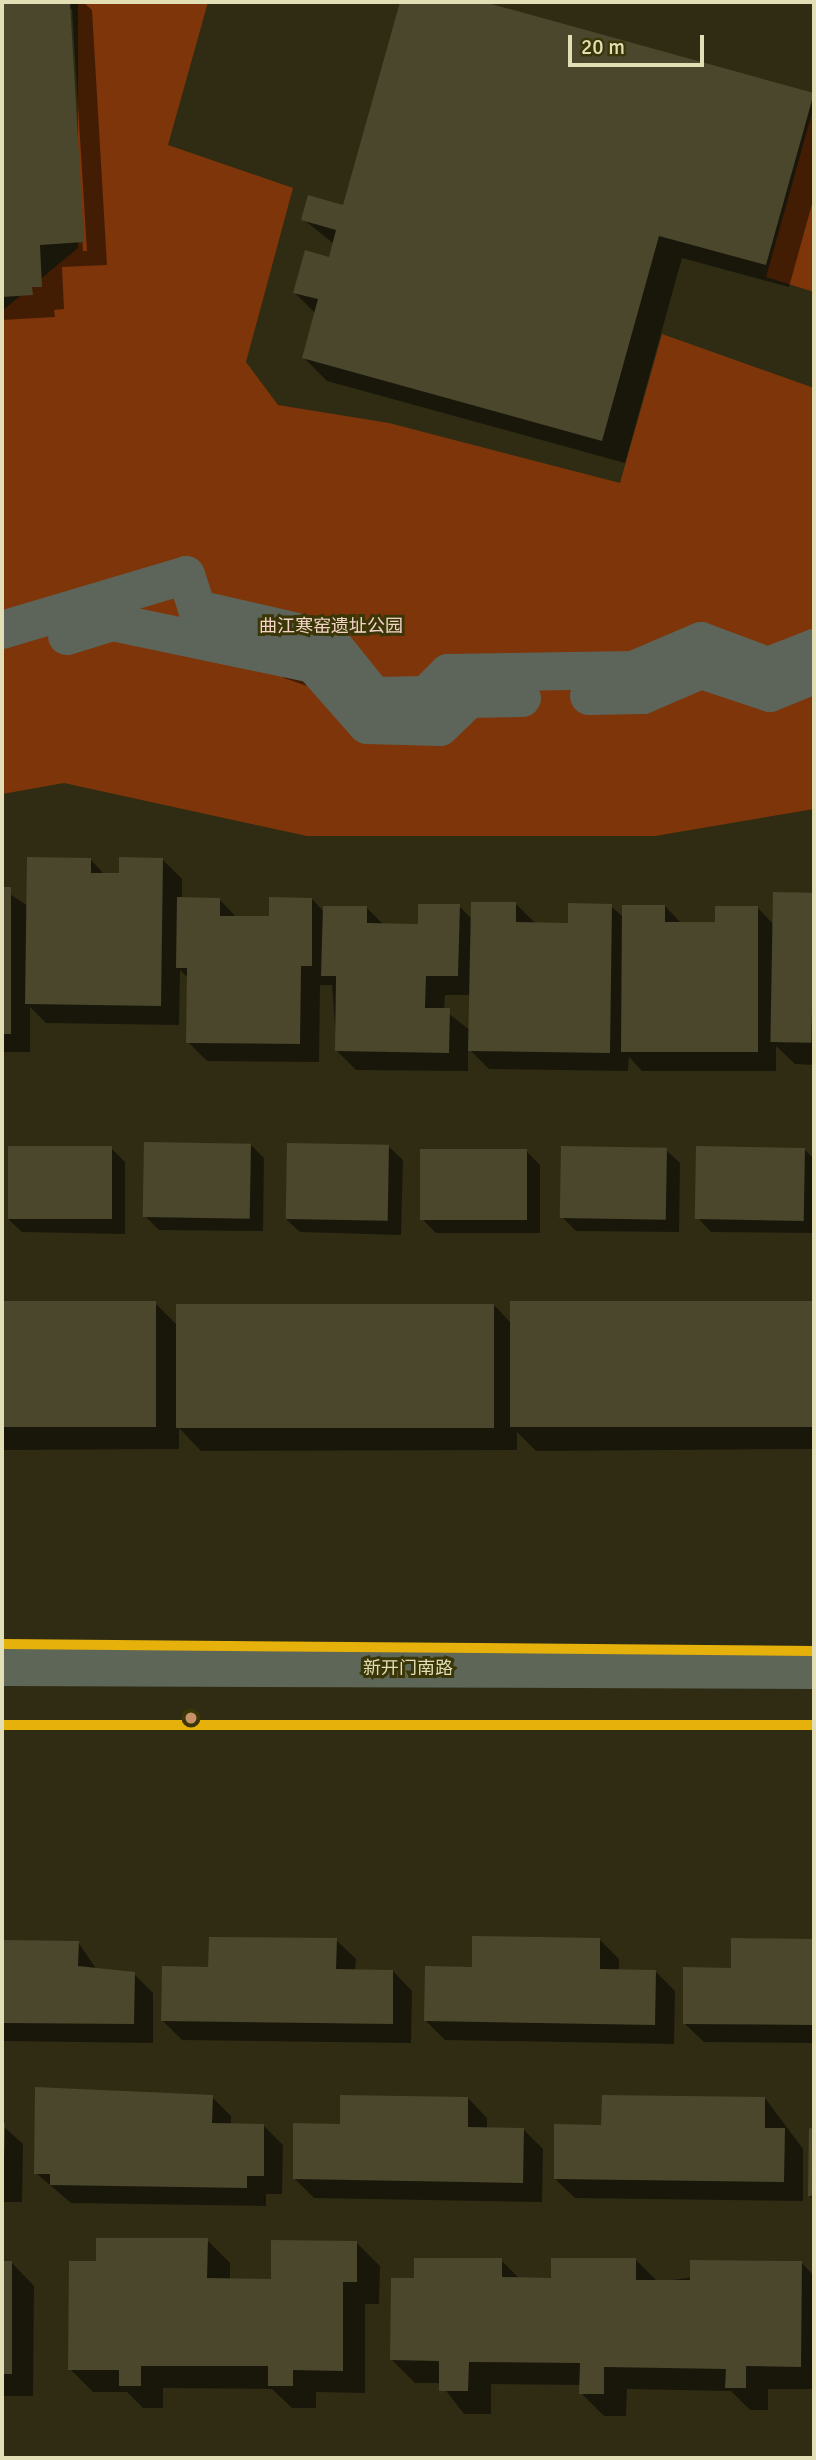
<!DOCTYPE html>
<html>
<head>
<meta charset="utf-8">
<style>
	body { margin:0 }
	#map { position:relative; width:816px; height:2460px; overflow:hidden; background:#2f2c13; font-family:Signika,"Noto Sans SC",sans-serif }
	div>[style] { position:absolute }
	.green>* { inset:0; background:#7e3509 }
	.shadow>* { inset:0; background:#0007 }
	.building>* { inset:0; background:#4a472c; transform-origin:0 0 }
	.street>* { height:38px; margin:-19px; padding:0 19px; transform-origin:19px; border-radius:19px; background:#5d655a }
	.secondary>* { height:38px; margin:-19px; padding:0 19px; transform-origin:19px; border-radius:19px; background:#5d6657 }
	.metro-1>* { height:10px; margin:-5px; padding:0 5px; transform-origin:5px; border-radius:5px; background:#e6b10b }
	.dots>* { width:19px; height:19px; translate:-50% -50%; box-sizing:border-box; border:4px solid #3b3607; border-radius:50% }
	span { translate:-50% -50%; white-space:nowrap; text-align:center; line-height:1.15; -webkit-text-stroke:6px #3b3607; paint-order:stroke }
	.park-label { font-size:18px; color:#f3d4c7 }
	.street-label { font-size:18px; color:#e2deb6 }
	.frame { position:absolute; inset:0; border:4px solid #e2deb6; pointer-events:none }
	.scale { position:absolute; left:568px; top:35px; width:136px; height:32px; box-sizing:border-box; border:4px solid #e2deb6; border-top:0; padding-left:9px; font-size:21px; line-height:24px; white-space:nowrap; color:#e2deb6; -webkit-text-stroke:5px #3b3607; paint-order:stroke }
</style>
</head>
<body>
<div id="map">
	<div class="green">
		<i style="clip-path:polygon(78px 2px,208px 2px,168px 145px,293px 188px,246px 362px,278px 405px,389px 423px,620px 483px,662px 334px,814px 388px,814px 809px,655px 836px,307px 836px,64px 783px,2px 794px,2px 311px,78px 248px)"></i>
		<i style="clip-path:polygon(814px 106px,814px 292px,766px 277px)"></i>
	</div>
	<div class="shadow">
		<i style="clip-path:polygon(evenodd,2px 2px,83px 2px,92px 10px,107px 265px,62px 267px,64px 309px,54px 310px,55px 317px,2px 320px,2px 2px,69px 9px,72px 9px,87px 251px,83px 251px,69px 9px)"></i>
		<i style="clip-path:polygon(402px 2px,478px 2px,814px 95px,814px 197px,789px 287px,682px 258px,625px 463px,327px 381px,304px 358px,316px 314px,295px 293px,330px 259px,334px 244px,303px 219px,344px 207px)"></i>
		<i style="clip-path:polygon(286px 650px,336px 696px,284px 678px,277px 671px)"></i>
		<i style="clip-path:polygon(evenodd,91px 860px,105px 875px,120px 875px,163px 860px,182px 879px,182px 899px,219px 899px,237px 918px,271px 918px,312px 899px,324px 912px,367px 908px,384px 925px,420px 925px,459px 906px,472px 919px,516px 904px,536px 924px,569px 925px,611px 906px,624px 918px,665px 906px,682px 924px,717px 924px,758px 908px,774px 925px,775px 893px,814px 895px,814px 1065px,795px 1064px,776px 1046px,776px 1071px,642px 1071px,629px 1057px,628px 1071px,489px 1069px,468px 1048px,468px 1071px,356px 1070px,337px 1051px,332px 985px,320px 985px,319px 1062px,207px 1061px,188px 1042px,188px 978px,180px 970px,179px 1025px,46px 1023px,30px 1007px,30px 1052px,2px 1052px,2px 889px,28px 906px,91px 860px,445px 995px,471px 995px,471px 1031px,444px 1010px,445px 995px)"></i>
		<i style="clip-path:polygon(250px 1144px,264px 1158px,263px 1231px,159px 1230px,145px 1216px)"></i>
		<i style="clip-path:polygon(389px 1147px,403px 1160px,401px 1235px,300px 1232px,286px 1219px)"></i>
		<i style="clip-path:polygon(111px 1148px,125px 1162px,125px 1234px,22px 1232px,8px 1219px)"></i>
		<i style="clip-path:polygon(804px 1149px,814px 1159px,814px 1233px,711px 1232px,698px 1218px)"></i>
		<i style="clip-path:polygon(666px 1150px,680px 1163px,679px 1232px,576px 1231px,562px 1217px)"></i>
		<i style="clip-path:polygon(526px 1151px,540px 1165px,540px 1233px,436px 1233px,422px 1219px)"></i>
		<i style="clip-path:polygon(155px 1303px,178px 1326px,494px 1305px,512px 1324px,512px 1305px,814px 1303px,814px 1449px,536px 1451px,517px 1432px,517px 1450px,201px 1451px,179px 1428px,179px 1449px,2px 1450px,2px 1304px)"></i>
		<i style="clip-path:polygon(336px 1940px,356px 1959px,355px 1971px,393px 1971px,412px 1991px,411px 2043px,182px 2040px,163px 2021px,210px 1968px)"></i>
		<i style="clip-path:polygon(600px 1940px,619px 1959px,619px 1971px,655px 1971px,675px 1991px,674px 2044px,445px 2040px,426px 2021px,473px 1968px)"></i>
		<i style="clip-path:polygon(733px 1940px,814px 1941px,814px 2043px,704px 2042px,684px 2023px,732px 1970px)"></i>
		<i style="clip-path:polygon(2px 1942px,78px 1942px,97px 1970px,134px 1974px,153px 1993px,153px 2043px,2px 2041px)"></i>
		<i style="clip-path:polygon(212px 2097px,231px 2116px,231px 2125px,264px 2126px,283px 2145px,282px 2194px,266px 2194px,266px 2206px,71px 2203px,36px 2173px)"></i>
		<i style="clip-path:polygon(468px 2098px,487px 2118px,487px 2129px,523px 2129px,543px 2149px,542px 2202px,314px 2198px,295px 2179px,342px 2126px)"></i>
		<i style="clip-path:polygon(765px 2098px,803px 2149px,803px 2201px,575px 2198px,555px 2179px,603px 2126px)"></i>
		<i style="clip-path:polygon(2px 2125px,23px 2144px,22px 2202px,2px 2202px)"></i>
		<i style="clip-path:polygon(811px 2130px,814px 2130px,814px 2200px,809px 2195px)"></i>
		<i style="clip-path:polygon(207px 2240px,230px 2263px,230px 2280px,273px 2281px,357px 2243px,380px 2266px,379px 2304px,365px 2304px,365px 2393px,316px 2392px,316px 2408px,292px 2408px,272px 2389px,163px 2388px,163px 2408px,143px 2408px,127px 2392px,93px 2392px,70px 2369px,98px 2262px)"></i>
		<i style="clip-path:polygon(501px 2260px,520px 2279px,553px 2280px,636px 2260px,658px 2282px,801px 2262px,814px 2276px,814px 2389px,768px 2389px,768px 2410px,750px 2410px,731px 2391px,627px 2389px,626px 2416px,604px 2416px,581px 2393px,581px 2385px,491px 2384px,491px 2414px,464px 2414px,440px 2383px,415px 2383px,392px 2360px,416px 2280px)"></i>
		<i style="clip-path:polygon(2px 2262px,11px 2262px,34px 2286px,33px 2396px,2px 2396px)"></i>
	</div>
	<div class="building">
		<i style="clip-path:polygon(2px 2px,70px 2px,84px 242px,40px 245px,42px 287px,32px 287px,33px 295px,2px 297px)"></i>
		<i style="clip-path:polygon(400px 2px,484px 2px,814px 93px,766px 265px,659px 236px,602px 441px,302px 358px,318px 299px,293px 293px,305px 250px,329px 257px,336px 230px,301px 220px,308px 195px,343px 205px)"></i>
		<i style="clip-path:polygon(27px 857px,91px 858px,91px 873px,119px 873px,119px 857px,163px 858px,161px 1006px,25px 1004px)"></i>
		<i style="left:2px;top:887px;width:9px;height:147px"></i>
		<i style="left:773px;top:892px;width:41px;height:150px;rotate:1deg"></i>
		<i style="clip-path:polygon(177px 897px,220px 898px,220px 916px,269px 916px,269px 897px,312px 898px,312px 966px,301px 966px,300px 1044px,186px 1043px,187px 968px,176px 968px)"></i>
		<i style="clip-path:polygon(471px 902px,516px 902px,516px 922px,568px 923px,568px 903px,612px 904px,610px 1053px,468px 1051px)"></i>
		<i style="clip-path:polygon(418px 904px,460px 904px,458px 976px,426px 976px,425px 1008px,450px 1008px,449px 1053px,335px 1051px,336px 976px,321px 976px,323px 906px,367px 906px,367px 923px,418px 924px)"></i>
		<i style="clip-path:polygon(622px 905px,665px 905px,665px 922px,715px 922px,715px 906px,758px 906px,758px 1052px,621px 1052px)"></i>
		<i style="left:144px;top:1142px;width:107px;height:75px;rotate:1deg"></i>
		<i style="left:287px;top:1143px;width:102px;height:76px;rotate:1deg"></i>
		<i style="left:8px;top:1146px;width:104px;height:73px"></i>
		<i style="left:561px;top:1146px;width:106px;height:72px;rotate:1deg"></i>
		<i style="left:696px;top:1146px;width:109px;height:73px;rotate:1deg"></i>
		<i style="left:420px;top:1149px;width:107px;height:71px"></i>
		<i style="left:156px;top:1301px;width:126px;height:154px;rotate:90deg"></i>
		<i style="left:814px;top:1301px;width:126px;height:304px;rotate:90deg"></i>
		<i style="left:494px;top:1304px;width:124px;height:318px;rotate:90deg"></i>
		<i style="clip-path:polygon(472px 1936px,600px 1938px,600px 1969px,656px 1970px,655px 2025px,424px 2021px,425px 1966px,472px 1967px)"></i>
		<i style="clip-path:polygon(209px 1937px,337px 1938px,336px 1969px,393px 1970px,393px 2024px,161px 2021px,162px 1966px,208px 1967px)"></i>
		<i style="clip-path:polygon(731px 1938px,814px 1939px,814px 2025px,683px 2024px,683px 1967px,731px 1968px)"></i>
		<i style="clip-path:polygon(2px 1940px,79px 1941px,78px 1966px,135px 1972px,134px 2024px,2px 2023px)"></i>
		<i style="clip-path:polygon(35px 2087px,213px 2095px,212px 2123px,264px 2124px,264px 2176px,247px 2176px,247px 2188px,50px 2185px,50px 2174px,34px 2174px)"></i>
		<i style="clip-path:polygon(340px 2095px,468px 2097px,468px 2127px,524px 2128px,523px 2183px,293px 2179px,293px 2123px,340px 2124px)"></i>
		<i style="clip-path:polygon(602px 2095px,765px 2097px,765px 2128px,785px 2128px,784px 2182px,554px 2179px,554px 2124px,601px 2125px)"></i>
		<i style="clip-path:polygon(2px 2123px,5px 2123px,4px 2159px,2px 2159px)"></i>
		<i style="clip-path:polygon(809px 2128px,814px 2129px,814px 2196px,808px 2196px)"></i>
		<i style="clip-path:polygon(96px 2238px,208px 2238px,207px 2278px,271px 2279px,271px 2240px,357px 2241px,357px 2282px,343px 2282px,343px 2371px,293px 2370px,293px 2386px,268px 2386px,268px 2366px,141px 2366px,141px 2386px,119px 2386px,119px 2370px,68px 2370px,69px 2261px,96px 2261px)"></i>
		<i style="clip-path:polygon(414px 2258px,502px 2258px,502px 2277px,551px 2278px,551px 2258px,636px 2258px,636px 2280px,690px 2280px,690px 2260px,802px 2261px,801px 2367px,746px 2366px,746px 2388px,725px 2388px,726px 2369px,604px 2367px,604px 2394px,579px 2394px,580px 2363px,469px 2362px,468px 2391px,439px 2391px,439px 2361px,390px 2360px,391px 2278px,414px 2278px)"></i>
		<i style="left:2px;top:2261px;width:10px;height:113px"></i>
	</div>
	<div class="street">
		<i style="left:2px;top:630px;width:192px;rotate:-16.6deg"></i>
		<i style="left:186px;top:575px;width:36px;rotate:72deg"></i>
		<i style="left:197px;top:609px;width:134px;rotate:12.9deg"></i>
		<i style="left:328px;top:639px;width:73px;rotate:51.1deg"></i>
		<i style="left:374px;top:696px;width:52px;rotate:-1.1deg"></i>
		<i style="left:426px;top:695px;width:31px;rotate:-45deg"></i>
		<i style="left:448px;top:673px;width:185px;rotate:-0.9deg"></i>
		<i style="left:633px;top:670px;width:74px;rotate:-23.1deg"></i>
		<i style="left:701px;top:641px;width:72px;rotate:20.5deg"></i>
		<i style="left:768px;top:666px;width:49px;rotate:-21.4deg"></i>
		<i style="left:67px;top:636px;width:47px;rotate:-17.3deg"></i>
		<i style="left:112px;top:622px;width:205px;rotate:11.8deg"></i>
		<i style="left:313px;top:664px;width:81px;rotate:48.5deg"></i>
		<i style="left:367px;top:725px;width:73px;rotate:1.6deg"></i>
		<i style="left:440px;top:727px;width:40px;rotate:-44deg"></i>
		<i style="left:469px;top:699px;width:53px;rotate:-1.1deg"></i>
		<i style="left:589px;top:696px;width:54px;rotate:-1.1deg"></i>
		<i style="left:643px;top:695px;width:63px;rotate:-23.3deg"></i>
		<i style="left:701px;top:670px;width:73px;rotate:18.4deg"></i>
		<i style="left:770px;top:693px;width:48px;rotate:-22.2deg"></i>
	</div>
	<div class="secondary">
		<i style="left:2px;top:1667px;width:812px;rotate:0.21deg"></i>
	</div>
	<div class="metro-1">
		<i style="left:2px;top:1644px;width:812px;rotate:0.49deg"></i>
		<i style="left:2px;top:1725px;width:812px"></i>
	</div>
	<div class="dots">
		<i style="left:191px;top:1718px;background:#c7916a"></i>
	</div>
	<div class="park-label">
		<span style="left:331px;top:626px">曲江寒窑遗址公园</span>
	</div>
	<div class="street-label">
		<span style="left:408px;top:1668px">新开门南路</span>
	</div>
	<div class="frame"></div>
	<div class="scale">20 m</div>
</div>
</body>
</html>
